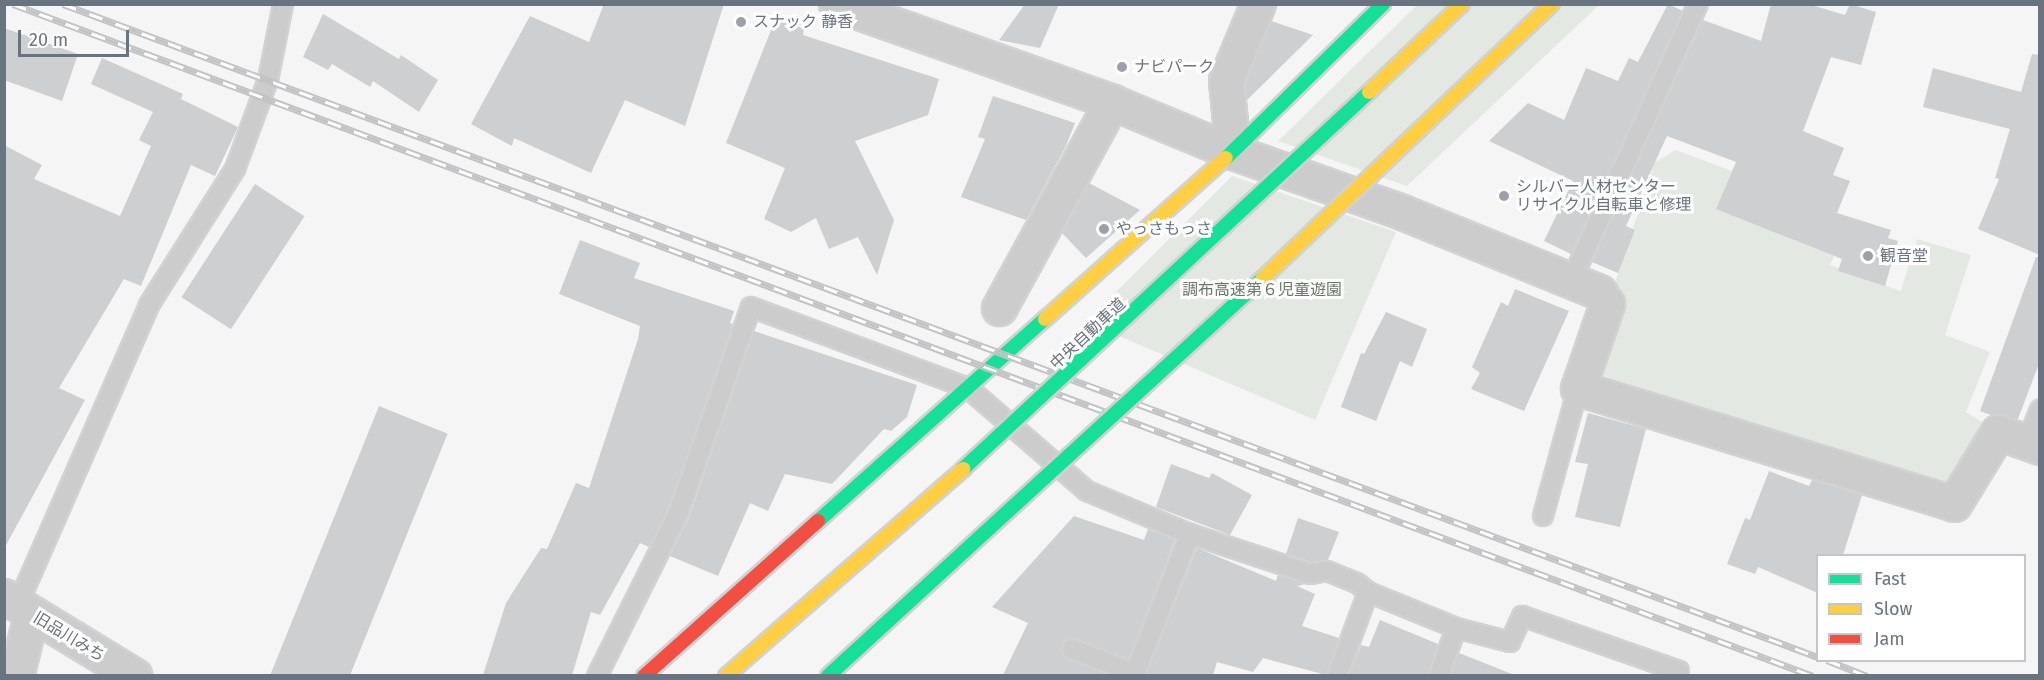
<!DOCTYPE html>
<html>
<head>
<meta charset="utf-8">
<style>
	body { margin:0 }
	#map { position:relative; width:2044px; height:680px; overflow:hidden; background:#f5f5f5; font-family:"Fira Sans","Noto Sans JP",sans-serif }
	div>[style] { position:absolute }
	.green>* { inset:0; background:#e4e8e3 }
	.building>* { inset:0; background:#cecfd0; transform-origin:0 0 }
	.roads { filter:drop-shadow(2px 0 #d1d2d3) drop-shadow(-2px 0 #d1d2d3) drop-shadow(0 2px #d1d2d3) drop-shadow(0 -2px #d1d2d3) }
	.lane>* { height:18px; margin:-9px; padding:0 9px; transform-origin:9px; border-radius:9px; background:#cccccd }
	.street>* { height:33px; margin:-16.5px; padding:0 16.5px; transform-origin:16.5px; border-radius:16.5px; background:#cccccd }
	.fast>* { height:14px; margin:-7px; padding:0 7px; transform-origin:7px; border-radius:7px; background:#16e098 }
	.slow>* { height:14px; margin:-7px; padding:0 7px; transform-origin:7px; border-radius:7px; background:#ffcf43 }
	.jam>* { height:14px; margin:-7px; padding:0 7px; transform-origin:7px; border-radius:7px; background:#f24e42 }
	.rail>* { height:7px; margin-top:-3.5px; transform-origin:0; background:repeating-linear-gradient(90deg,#fff 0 14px,#c2c3c4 0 28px); box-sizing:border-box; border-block:2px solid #c2c3c4 }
	.bridges { filter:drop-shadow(2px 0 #d1d1d2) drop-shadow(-2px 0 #d1d1d2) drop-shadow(0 2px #d1d1d2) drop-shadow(0 -2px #d1d1d2) }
	.fast-bridge>* { height:14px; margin:-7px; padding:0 7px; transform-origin:7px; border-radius:7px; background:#16e098 }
	.slow-bridge>* { height:14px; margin:-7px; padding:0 7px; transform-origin:7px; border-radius:7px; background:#ffcf43 }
	.dots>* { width:16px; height:16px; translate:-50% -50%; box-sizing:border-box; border:3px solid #fff; border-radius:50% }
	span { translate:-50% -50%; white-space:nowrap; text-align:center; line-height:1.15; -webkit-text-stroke:6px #fff; paint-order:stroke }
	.poi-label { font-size:16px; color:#697481 }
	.left { translate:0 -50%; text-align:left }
	.park-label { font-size:16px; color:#697967 }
	.street-label { font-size:16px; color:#697481 }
	.frame { position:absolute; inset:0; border:6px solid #697481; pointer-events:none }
	.legend { position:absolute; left:1816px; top:554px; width:210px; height:108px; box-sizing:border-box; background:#fff; border:2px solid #c3c7cd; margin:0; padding:8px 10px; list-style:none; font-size:18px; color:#697481 }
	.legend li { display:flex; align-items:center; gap:12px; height:30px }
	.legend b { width:30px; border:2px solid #c3c7cd }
	.scale { position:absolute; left:18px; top:30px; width:111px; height:27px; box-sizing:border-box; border:3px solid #697481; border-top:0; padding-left:8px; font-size:18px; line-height:21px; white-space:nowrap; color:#697481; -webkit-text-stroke:4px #fff; paint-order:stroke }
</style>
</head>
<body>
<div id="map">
	<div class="green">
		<i style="clip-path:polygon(1417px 5px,1599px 5px,1407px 186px,1278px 141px)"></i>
		<i style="clip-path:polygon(1676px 150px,1732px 171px,1717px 208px,1834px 256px,1830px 265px,1901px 291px,1917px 239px,1971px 255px,1945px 335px,1990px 352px,1966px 412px,1998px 432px,1960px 493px,1586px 370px,1655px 162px)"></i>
		<i style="clip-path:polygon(1232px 176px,1396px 232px,1315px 420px,1086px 322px)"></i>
	</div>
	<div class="building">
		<i style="clip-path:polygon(604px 4px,724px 4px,685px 126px,625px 100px,591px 173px,514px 138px,512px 146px,471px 124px,530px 16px,589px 42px)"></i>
		<i style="clip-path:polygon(1025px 4px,1059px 4px,1040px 48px,999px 40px)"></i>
		<i style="clip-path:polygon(1668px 4px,1683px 11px,1571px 254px,1544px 241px,1573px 181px,1489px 141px,1528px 103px,1564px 120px,1586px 68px,1618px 81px,1629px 58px,1638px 62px)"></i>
		<i style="clip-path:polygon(1771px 4px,1808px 4px,1845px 15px,1850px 4px,1876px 12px,1861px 65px,1831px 57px,1803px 131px,1844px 148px,1833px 175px,1850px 181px,1837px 213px,1891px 230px,1888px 238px,1898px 241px,1885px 286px,1838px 271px,1842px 259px,1716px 209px,1736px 162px,1667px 136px,1626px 226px,1635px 230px,1618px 273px,1592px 262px,1703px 20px,1761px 41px)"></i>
		<i style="clip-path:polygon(323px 14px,399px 59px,401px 55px,438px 80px,419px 112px,373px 81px,370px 87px,332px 64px,328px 70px,303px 57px)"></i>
		<i style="clip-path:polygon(777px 15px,805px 26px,803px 35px,939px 79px,928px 115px,855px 141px,894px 220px,877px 275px,858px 237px,829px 249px,816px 218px,791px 232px,764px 219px,785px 168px,726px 143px)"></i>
		<i style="clip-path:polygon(1271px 21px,1313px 35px,1247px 100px,1245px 83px)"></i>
		<i style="clip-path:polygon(4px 28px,78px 54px,62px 101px,4px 80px)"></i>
		<i style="clip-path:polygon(2032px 54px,2040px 55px,2040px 255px,1978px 229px,1999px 179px,1995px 178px,2010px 129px,1923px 107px,1933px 68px,2021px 92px)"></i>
		<i style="clip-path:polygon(102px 58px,183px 94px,181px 99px,238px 127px,215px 176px,191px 165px,141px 286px,124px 279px,59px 388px,85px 400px,4px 549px,4px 145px,42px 165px,34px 179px,120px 216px,151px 146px,139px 140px,153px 112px,91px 84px)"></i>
		<i style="clip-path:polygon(993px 96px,1075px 123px,1066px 146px,1026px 220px,961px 197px,985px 139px,978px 137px)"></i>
		<i style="clip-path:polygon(1089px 183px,1140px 210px,1086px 258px,1062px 233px)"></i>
		<i style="left:255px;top:184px;width:59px;height:135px;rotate:33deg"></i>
		<i style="clip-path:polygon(580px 240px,640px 263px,634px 278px,734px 311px,730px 323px,733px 324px,668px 510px,649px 547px,640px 543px,600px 615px,591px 612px,572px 675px,483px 675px,506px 603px,541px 548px,547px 549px,576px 483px,589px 488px,638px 339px,640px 326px,559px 294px)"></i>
		<i style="clip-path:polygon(2036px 257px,2040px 257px,2040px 361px,2018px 419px,1991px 415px,1980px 411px)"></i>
		<i style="clip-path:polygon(1515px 289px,1569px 311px,1524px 411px,1471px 389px,1480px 373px,1472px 367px,1501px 302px,1508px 306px)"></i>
		<i style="clip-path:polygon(1386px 312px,1427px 329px,1412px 367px,1400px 361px,1376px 421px,1341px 407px,1361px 353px,1364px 354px)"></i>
		<i style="clip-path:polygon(754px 331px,917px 385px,907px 417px,891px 431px,884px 429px,832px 484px,785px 474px,768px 511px,750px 503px,718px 576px,670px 556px,689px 518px)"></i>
		<i style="left:379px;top:406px;width:74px;height:295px;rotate:22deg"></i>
		<i style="clip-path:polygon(1588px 413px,1646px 429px,1620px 527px,1575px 517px,1588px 464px,1575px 462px)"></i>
		<i style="clip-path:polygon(1171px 464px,1209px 478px,1212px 473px,1252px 495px,1230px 535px,1156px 507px)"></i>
		<i style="clip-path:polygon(1769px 471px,1809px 486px,1812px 480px,1862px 495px,1843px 555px,1818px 555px,1818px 593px,1758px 567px,1755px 574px,1727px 564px,1745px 518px,1750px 520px)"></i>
		<i style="clip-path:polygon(1074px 516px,1144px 540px,1148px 529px,1175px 540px,1129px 659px,1071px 638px,1061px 646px,1064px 656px,1109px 675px,1003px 675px,1028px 623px,992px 607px)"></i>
		<i style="clip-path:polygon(1298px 518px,1339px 532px,1328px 560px,1312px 562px,1286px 554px)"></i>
		<i style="clip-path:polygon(1197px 548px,1276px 581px,1278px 575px,1306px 584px,1297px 586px,1315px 594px,1302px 626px,1339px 638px,1326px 675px,1263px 658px,1253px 672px,1217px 662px,1213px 675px,1146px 675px)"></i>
		<i style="clip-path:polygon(1380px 620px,1438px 644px,1428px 675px,1349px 675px,1361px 645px,1369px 647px)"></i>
		<i style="clip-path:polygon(1459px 653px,1512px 674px,1512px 675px,1451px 675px)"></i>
	</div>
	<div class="roads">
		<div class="lane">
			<i style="left:1572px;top:279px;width:302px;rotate:-65.4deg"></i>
			<i style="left:2027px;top:442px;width:35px;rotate:-68deg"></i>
			<i style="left:1543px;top:516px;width:133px;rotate:-74.7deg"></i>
			<i style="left:18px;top:604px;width:326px;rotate:-66.3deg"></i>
			<i style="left:149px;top:305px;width:161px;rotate:-57.7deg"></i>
			<i style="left:235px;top:169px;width:95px;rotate:-69.7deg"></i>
			<i style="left:268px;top:80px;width:77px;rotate:-78.8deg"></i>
			<i style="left:1072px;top:649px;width:66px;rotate:21.2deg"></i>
			<i style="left:597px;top:676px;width:181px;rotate:-63.4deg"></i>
			<i style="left:678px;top:514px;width:219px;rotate:-70.6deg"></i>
			<i style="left:751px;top:307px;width:232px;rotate:20.5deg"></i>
			<i style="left:968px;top:388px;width:157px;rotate:40.9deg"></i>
			<i style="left:1087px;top:491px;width:112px;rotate:22.7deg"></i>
			<i style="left:1190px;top:534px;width:127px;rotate:18.3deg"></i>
			<i style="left:1311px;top:574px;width:16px;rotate:-11deg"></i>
			<i style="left:1327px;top:571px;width:32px;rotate:22deg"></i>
			<i style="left:1357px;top:583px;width:14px;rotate:39deg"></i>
			<i style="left:1134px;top:676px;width:153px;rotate:-68.5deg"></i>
			<i style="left:1337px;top:676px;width:90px;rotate:-69.7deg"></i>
			<i style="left:1368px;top:592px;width:95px;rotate:22.2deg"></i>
			<i style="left:1456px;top:628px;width:56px;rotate:14.5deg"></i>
			<i style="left:1510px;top:642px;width:29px;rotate:-65deg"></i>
			<i style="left:1522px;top:616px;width:166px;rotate:19.3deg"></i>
			<i style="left:1679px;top:671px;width:5px;rotate:101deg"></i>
			<i style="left:1439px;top:676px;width:51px;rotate:-70.5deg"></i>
		</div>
		<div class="street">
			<i style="left:836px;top:4px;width:293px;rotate:19.5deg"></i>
			<i style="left:1112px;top:102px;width:131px;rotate:22.5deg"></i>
			<i style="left:1233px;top:152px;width:179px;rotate:19.5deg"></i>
			<i style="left:1402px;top:212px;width:213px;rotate:22.1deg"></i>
			<i style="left:1599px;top:292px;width:14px;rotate:56deg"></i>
			<i style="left:1607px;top:304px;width:89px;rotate:109deg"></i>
			<i style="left:1578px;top:388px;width:393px;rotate:17.1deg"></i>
			<i style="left:1954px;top:504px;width:84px;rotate:-58.6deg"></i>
			<i style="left:1998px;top:432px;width:45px;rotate:19.7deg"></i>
			<i style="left:1233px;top:152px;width:72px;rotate:-95.6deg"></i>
			<i style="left:1226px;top:80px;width:82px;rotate:-67.2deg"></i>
			<i style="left:999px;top:308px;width:235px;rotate:-61.3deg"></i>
			<i style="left:4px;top:596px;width:153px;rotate:31.4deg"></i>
			<i style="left:16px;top:676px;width:63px;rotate:-76.2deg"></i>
		</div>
		<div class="fast">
			<i style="left:1226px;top:158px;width:220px;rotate:-44.4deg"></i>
			<i style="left:818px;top:521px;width:304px;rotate:-41.7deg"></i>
		</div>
		<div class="slow">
			<i style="left:1045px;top:319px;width:242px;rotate:-41.7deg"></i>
		</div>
		<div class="jam">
			<i style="left:644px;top:676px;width:233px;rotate:-41.7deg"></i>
		</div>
	</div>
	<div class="rail">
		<i style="left:13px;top:4px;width:1921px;rotate:20.47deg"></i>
		<i style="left:63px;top:4px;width:1873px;rotate:20.41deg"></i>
		<i style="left:1827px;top:660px;width:43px;rotate:21.8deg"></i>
	</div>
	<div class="bridges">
		<div class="fast-bridge">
			<i style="left:963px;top:469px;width:554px;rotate:-42.88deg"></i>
			<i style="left:828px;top:676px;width:588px;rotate:-42.45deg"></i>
		</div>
		<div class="slow-bridge">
			<i style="left:1369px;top:92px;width:128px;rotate:-43.4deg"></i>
			<i style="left:1262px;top:279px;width:400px;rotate:-43.5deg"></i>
			<i style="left:726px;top:676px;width:315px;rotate:-41.1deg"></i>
		</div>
	</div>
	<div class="dots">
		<i style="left:741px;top:22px;background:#9aa1aa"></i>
		<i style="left:1122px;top:67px;background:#9aa1aa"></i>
		<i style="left:1504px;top:196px;background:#9aa1aa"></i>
		<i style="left:1104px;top:229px;background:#9aa1aa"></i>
		<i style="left:1868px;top:256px;background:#9aa1aa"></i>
	</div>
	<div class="poi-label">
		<span class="left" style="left:753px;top:22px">スナック 静香</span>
		<span class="left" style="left:1134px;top:67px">ナビパーク</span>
		<span class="left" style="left:1516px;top:196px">シルバー人材センター<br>リサイクル自転車と修理</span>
		<span class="left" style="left:1116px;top:229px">やっさもっさ</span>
		<span class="left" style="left:1880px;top:256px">観音堂</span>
	</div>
	<div class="park-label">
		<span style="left:1262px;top:290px">調布高速第６児童遊園</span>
	</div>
	<div class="street-label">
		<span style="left:1088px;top:334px;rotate:-43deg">中央自動車道</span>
		<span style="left:69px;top:637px;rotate:31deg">旧品川みち</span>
	</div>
	<div class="frame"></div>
	<ul class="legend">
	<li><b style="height:8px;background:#16e098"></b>Fast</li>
	<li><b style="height:8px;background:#ffcf43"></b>Slow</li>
	<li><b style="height:8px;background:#f24e42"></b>Jam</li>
	</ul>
	<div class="scale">20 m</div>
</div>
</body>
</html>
